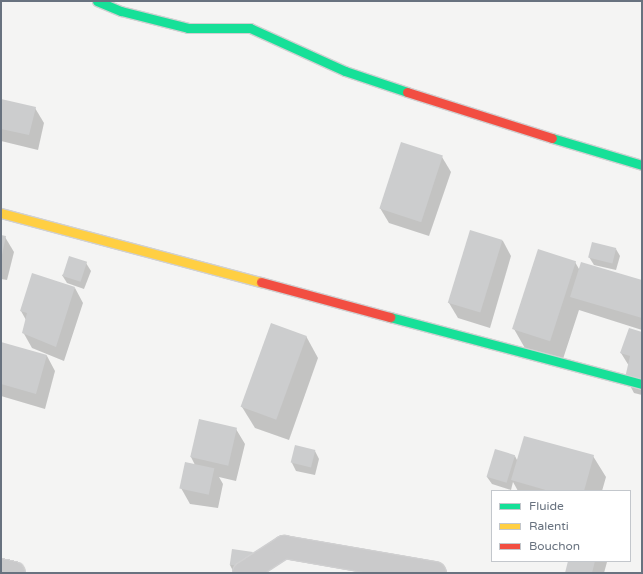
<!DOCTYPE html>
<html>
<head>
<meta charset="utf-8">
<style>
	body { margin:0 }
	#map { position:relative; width:643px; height:574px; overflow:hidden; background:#f4f4f3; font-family:"Varela Round",sans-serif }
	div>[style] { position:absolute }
	.shadow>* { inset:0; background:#0003; transform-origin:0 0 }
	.building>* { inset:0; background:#cccdce; transform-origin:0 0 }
	.roads { filter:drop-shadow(1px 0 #d0d0d1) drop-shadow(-1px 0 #d0d0d1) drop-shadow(0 1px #d0d0d1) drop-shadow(0 -1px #d0d0d1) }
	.street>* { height:22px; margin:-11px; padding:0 11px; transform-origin:11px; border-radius:11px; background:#cacacb }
	.fast>* { height:9px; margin:-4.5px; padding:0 4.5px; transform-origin:4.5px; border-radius:4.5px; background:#16e098 }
	.slow>* { height:9px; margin:-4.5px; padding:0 4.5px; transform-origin:4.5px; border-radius:4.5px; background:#ffcf43 }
	.jam>* { height:9px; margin:-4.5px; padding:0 4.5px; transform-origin:4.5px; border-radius:4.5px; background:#f24e42 }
	span { translate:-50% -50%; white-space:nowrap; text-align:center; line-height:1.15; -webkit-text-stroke:4px #fff; paint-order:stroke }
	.frame { position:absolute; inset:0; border:2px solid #68727f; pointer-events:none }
	.legend { position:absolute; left:491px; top:490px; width:140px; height:72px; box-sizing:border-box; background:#fff; border:1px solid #c3c7cc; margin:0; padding:5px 7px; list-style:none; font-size:12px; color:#68727f }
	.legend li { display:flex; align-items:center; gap:8px; height:20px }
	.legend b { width:20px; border:1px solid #c3c7cc }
</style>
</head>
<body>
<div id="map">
	<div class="shadow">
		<i style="clip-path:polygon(1px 100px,35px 108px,44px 123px,38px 150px,1px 141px)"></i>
		<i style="clip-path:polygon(442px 157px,451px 172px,429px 236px,389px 223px,380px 208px)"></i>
		<i style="clip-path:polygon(471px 232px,503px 241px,511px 256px,490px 328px,458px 318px,449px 303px)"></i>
		<i style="clip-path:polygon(1px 236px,5px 237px,14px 252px,7px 280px,1px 279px)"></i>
		<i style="clip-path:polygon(616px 249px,620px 256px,616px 270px,594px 265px,589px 257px)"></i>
		<i style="clip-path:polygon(575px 262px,579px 269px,642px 281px,642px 330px,579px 310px,562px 362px,526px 350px,514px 329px)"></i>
		<i style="clip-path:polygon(86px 263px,91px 271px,84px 289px,67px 283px,62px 275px)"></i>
		<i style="clip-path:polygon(75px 288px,83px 303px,64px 361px,32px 348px,23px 332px,26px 320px,21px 311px)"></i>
		<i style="clip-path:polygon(642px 333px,642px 395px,634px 393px,626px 378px,629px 366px,621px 353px)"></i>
		<i style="clip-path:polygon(306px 336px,318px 358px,289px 440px,255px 428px,242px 407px)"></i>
		<i style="clip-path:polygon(2px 343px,47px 356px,55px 371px,45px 409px,1px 396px)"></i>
		<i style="clip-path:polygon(200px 420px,236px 429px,245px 444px,236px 481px,219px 477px,223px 484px,218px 508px,190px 504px,181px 488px,195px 465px,191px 457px)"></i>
		<i style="clip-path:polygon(295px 447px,315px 451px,319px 459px,315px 475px,296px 471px,292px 463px)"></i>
		<i style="clip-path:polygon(515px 456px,518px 462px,593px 456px,606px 477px,602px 491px,518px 491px,513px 482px,511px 490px,492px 484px,487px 477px)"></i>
		<i style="left:253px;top:553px;width:9px;height:26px;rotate:63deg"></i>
		<i style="clip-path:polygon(569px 561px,607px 561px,607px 562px,604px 573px,566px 573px)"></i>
	</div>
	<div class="building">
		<i style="clip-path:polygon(1px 99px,36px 107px,29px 135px,1px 129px)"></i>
		<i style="left:401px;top:142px;width:44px;height:70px;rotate:18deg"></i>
		<i style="left:470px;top:230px;width:34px;height:76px;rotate:17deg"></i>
		<i style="clip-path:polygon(1px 235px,6px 236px,2px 255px,1px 255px)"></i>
		<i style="left:592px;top:242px;width:25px;height:16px;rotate:14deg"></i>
		<i style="left:538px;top:249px;width:40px;height:84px;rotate:18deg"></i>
		<i style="left:69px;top:256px;width:19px;height:21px;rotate:18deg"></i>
		<i style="clip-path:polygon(581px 262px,642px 280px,642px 318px,570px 297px)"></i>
		<i style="clip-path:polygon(32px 273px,75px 287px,56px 347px,22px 333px,27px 313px,20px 311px)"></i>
		<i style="left:271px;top:323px;width:38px;height:89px;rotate:20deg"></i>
		<i style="clip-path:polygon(629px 328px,642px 332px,642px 382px,625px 378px,630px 356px,620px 353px)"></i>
		<i style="clip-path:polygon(1px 342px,47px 355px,36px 394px,1px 384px)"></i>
		<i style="left:199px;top:419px;width:39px;height:39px;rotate:13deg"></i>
		<i style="clip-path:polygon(524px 436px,594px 455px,584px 491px,549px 491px,511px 480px)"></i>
		<i style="left:295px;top:445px;width:21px;height:18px;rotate:14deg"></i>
		<i style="left:495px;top:449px;width:21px;height:29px;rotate:17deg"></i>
		<i style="left:185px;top:462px;width:30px;height:27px;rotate:12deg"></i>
		<i style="left:232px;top:549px;width:21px;height:16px;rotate:8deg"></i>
		<i style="clip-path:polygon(568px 561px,595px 561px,592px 573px,565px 573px)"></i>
	</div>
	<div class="roads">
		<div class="street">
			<i style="left:1px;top:570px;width:13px;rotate:13deg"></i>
			<i style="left:244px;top:573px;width:48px;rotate:-33deg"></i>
			<i style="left:284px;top:547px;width:153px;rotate:9.8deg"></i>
		</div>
		<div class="fast">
			<i style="left:97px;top:1px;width:26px;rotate:23deg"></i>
			<i style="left:121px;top:11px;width:69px;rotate:14.2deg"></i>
			<i style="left:188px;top:28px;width:62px"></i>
			<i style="left:250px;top:28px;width:104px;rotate:24.4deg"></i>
			<i style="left:345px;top:71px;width:65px;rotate:18.7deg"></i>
			<i style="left:552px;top:138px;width:94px;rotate:16.7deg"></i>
			<i style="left:390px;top:317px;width:261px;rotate:14.9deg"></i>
		</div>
		<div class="slow">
			<i style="left:1px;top:213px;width:269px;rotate:14.9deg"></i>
		</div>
		<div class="jam">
			<i style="left:407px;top:92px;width:152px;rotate:17.6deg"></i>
			<i style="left:261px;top:282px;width:134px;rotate:15.2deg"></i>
		</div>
	</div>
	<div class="frame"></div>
	<ul class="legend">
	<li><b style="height:5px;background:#16e098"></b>Fluide</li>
	<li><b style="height:5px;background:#ffcf43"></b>Ralenti</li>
	<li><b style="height:5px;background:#f24e42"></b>Bouchon</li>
	</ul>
</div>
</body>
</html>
